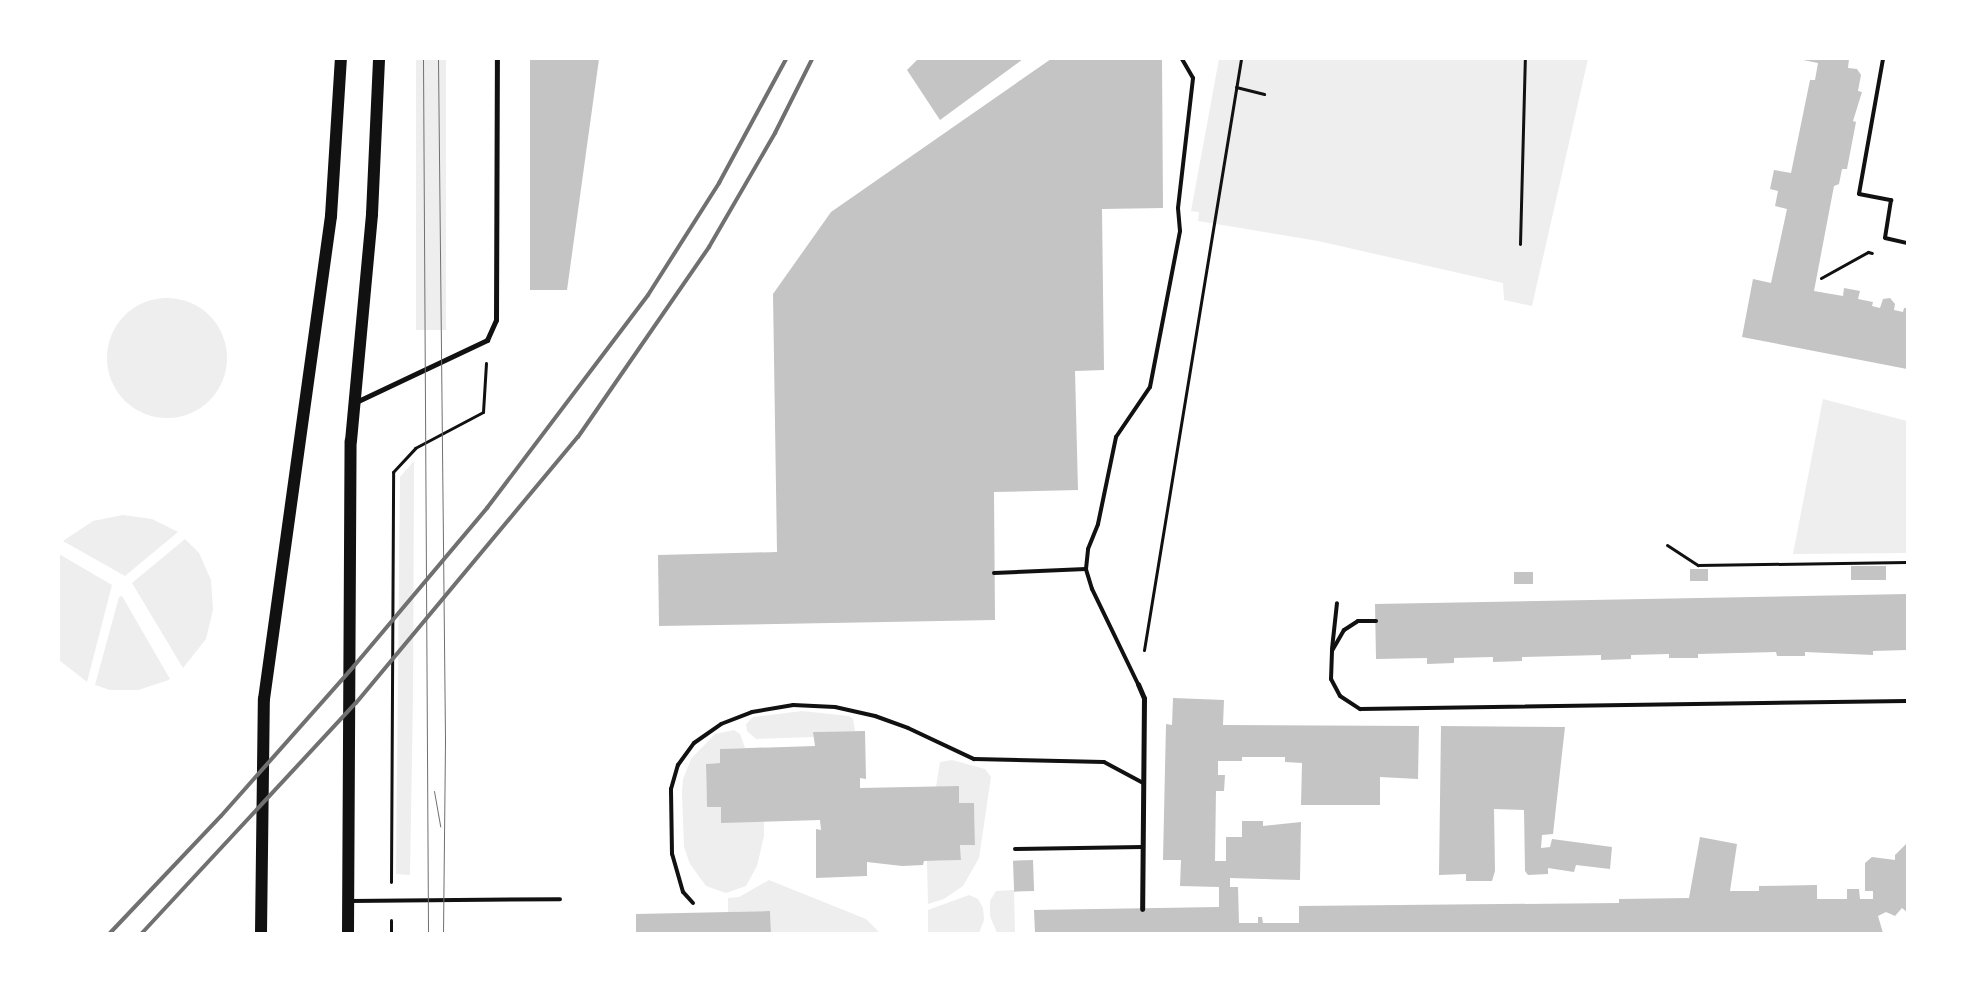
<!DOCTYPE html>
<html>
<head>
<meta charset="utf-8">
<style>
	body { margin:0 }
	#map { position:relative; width:1966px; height:992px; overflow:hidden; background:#fff; font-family:Ubuntu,sans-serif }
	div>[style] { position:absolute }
	.green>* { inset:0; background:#eee; transform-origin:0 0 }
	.round { border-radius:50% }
	.building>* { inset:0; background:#c4c4c4; transform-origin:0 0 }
	.path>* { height:3px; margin:-1.5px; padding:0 1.5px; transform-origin:1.5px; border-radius:1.5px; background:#111 }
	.service>* { height:4px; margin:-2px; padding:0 2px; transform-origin:2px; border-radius:2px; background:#111 }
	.minor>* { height:5px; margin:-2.5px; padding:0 2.5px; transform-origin:2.5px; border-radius:2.5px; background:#111 }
	.primary>* { height:12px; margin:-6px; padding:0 6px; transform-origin:6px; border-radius:6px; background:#111 }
	.tram>* { height:1px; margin:-0.5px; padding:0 0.5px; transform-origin:0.5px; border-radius:0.5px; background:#707070 }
	.rail>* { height:4px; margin:-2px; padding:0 2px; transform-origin:2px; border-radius:2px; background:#707070 }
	span { translate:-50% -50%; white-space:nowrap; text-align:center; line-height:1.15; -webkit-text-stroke:4.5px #fff; paint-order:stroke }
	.frame { position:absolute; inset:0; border:60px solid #fff; pointer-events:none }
</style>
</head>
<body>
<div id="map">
	<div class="green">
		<i style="left:416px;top:59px;width:30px;height:271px"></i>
		<i style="clip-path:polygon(1219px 59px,1588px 59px,1532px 306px,1504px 300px,1503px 283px,1318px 241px,1198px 221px,1199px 212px,1191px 211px)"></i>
		<i class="round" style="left:107px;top:298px;width:120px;height:120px"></i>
		<i style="clip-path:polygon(1823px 399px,1907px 421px,1907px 553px,1793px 554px)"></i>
		<i style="clip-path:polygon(414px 461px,413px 695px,410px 875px,396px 874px,400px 477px)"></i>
		<i style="clip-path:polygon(123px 515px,152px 519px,178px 532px,125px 576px,63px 541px,93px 521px)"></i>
		<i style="clip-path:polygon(185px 539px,199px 553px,211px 580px,213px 610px,206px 639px,183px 668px,132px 583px)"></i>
		<i style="clip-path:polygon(59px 554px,112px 585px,87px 682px,59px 660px)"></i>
		<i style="clip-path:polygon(122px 596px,170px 679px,166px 681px,138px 690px,110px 690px,95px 685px,119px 597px)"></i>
		<i style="clip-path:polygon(802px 711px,849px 716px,853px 719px,855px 731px,814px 732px,814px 737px,756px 739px,747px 731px,746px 724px,753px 717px)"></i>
		<i style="clip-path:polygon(734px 730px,740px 734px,745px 748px,720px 749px,720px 763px,706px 764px,707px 807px,721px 807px,721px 822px,764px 822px,764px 836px,757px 866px,746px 886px,726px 893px,706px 886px,690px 864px,684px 847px,682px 792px,683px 779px,691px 759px,715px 734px)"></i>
		<i style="clip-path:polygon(952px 760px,985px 769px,991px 777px,979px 858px,963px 886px,944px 899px,928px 904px,927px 861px,961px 860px,960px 845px,975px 845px,974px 803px,959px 803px,959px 786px,936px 787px,940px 762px)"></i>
		<i style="clip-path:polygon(769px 880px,866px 919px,880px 933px,771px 933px,770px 911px,728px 912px,728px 898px,739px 897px)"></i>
		<i style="clip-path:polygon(1014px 890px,1015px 933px,997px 933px,990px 916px,990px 901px,996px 891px)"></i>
		<i style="clip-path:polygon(969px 895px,978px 899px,983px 908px,984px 920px,979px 933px,928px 933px,928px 910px)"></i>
	</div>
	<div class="building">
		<i style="clip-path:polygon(530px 59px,599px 59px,567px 290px,530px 290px)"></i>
		<i style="clip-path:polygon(918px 59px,1023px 59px,940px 120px,907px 70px)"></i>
		<i style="clip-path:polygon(1051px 59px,1162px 59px,1163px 208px,1102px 209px,1104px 370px,1075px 371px,1078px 490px,994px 492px,995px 620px,659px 626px,658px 555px,777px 552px,773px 294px,831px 212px)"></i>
		<i style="clip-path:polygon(1798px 59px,1849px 59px,1848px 68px,1857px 69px,1861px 75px,1858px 91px,1862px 92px,1853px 121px,1856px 122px,1847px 169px,1842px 169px,1839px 184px,1834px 186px,1814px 291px,1843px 296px,1844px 288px,1860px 291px,1858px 299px,1873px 302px,1872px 306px,1880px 308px,1883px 299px,1890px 298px,1895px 304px,1894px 310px,1903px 312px,1904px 308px,1907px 308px,1907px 369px,1742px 337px,1753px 279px,1771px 283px,1787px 209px,1775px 206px,1778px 191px,1770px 189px,1774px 170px,1791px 173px,1810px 80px,1815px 80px,1818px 63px)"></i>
		<i style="left:1851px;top:566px;width:35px;height:14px"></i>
		<i style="left:1690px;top:569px;width:18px;height:12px"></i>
		<i style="left:1533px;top:572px;width:12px;height:19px;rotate:90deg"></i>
		<i style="clip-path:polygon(1907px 594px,1907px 650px,1873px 651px,1873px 655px,1805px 652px,1805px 656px,1777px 656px,1776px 652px,1698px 654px,1698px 658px,1669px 658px,1669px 654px,1631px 655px,1631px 659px,1601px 660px,1601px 655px,1522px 657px,1522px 661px,1493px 662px,1493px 657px,1454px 658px,1454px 663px,1427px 664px,1427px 658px,1376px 659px,1375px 604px)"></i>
		<i style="clip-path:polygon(1173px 698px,1224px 700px,1223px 725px,1419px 726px,1418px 779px,1380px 777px,1380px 805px,1301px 805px,1302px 763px,1285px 762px,1285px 757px,1242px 757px,1242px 761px,1218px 761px,1218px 775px,1225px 775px,1224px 791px,1216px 791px,1215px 861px,1226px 861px,1226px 837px,1242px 837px,1242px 821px,1263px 821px,1263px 826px,1301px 822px,1300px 880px,1230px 878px,1230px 887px,1238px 887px,1239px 923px,1258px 923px,1258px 917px,1262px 917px,1263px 923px,1299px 923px,1299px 906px,1619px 903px,1619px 899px,1689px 898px,1700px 837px,1737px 844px,1730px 891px,1759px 891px,1759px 886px,1817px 885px,1817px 899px,1847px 899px,1847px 889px,1859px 889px,1860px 899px,1873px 899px,1873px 891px,1865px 891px,1865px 863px,1872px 857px,1895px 860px,1895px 855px,1907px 843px,1907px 912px,1902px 908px,1895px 916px,1886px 912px,1878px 916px,1883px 933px,1035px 933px,1034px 910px,1219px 907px,1219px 887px,1180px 886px,1181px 860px,1163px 860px,1166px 724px,1172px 725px)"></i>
		<i style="clip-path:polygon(1441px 726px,1565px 727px,1553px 834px,1542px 835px,1541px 848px,1550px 847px,1552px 839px,1612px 847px,1610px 869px,1576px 865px,1574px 872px,1548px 868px,1548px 874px,1528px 875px,1525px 871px,1524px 810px,1494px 809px,1495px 871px,1492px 881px,1466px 881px,1466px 874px,1439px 875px)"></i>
		<i style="clip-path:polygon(865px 731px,866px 779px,860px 778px,860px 788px,959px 786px,959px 803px,974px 803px,975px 845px,960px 845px,961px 860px,924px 861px,923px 865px,902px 866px,867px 862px,867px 876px,816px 878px,816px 829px,821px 830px,820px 820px,721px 823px,721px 807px,707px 807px,706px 764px,720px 763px,720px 749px,815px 746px,813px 732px)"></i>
		<i style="left:1033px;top:860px;width:31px;height:20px;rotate:88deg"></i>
		<i style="clip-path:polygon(770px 911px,771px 933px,636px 933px,636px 914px)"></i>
	</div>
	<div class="path">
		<i style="left:1236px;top:87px;width:29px;rotate:14deg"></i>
		<i style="left:1520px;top:244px;width:185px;rotate:-88.5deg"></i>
		<i style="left:1821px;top:278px;width:54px;rotate:-29deg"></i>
		<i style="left:1868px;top:252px;width:4px;rotate:14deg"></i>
		<i style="left:1667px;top:545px;width:37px;rotate:33deg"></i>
		<i style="left:1698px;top:565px;width:209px;rotate:-0.8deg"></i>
		<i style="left:1144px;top:650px;width:599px;rotate:-80.68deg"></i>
		<i style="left:391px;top:882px;width:410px;rotate:-89.7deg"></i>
		<i style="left:393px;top:472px;width:33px;rotate:-47deg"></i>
		<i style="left:415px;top:448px;width:77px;rotate:-27.9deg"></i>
		<i style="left:483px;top:412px;width:49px;rotate:-86.5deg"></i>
		<i style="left:391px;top:920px;width:13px;rotate:90deg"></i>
	</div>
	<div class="service">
		<i style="left:1883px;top:59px;width:137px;rotate:100.1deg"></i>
		<i style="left:1859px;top:194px;width:33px;rotate:11deg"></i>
		<i style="left:1891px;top:200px;width:38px;rotate:99deg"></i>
		<i style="left:1885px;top:238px;width:23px;rotate:13deg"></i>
		<i style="left:994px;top:573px;width:92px;rotate:-2.5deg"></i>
		<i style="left:1376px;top:621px;width:18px;rotate:180deg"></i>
		<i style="left:1358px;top:621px;width:17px;rotate:147deg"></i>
		<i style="left:1344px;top:630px;width:24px;rotate:120deg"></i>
		<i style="left:1332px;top:651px;width:28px;rotate:92deg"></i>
		<i style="left:1331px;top:679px;width:19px;rotate:62deg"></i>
		<i style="left:1340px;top:696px;width:24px;rotate:33deg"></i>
		<i style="left:1360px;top:709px;width:547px;rotate:-0.84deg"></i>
		<i style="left:1332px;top:649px;width:46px;rotate:-83.8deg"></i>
		<i style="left:1138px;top:684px;width:106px;rotate:-115.8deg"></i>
		<i style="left:1092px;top:589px;width:21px;rotate:-107deg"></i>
		<i style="left:1086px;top:569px;width:20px;rotate:-84deg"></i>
		<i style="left:1088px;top:549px;width:27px;rotate:-68deg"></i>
		<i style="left:1098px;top:524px;width:89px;rotate:-78.3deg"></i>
		<i style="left:1116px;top:437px;width:60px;rotate:-55.8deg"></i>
		<i style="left:1150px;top:387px;width:159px;rotate:-79.1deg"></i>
		<i style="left:1180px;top:231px;width:23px;rotate:-95deg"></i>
		<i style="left:1178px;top:208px;width:131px;rotate:-83.4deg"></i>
		<i style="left:1193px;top:78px;width:22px;rotate:-120deg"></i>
		<i style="left:1015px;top:849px;width:127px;rotate:-0.9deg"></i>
		<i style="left:350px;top:901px;width:210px;rotate:-0.5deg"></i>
		<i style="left:693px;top:903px;width:15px;rotate:-132deg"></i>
		<i style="left:683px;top:892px;width:40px;rotate:-106deg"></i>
		<i style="left:672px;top:854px;width:65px;rotate:-90.9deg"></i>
		<i style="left:671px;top:789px;width:25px;rotate:-74deg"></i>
		<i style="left:678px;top:765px;width:27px;rotate:-54deg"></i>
		<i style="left:694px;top:743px;width:33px;rotate:-35deg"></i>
		<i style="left:721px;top:724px;width:33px;rotate:-21deg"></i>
		<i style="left:752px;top:712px;width:42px;rotate:-9.7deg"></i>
		<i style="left:793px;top:705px;width:42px;rotate:2.7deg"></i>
		<i style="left:835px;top:707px;width:41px;rotate:12.7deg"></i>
		<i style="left:875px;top:716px;width:35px;rotate:20deg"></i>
		<i style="left:908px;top:728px;width:73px;rotate:25.2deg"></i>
		<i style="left:974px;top:759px;width:130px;rotate:1.3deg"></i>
		<i style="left:1104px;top:762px;width:44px;rotate:28.3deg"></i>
	</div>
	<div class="minor">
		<i style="left:356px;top:402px;width:145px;rotate:-25.3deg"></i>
		<i style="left:487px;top:340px;width:22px;rotate:-66deg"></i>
		<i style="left:496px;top:320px;width:261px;rotate:-89.8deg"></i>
		<i style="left:1138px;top:684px;width:15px;rotate:67deg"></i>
		<i style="left:1144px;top:698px;width:211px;rotate:90.5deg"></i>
	</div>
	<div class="primary">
		<i style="left:261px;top:933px;width:234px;rotate:-89.3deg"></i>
		<i style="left:264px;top:699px;width:488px;rotate:-82.1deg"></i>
		<i style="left:331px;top:216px;width:157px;rotate:-86.4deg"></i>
		<i style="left:348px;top:933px;width:492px;rotate:-89.7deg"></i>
		<i style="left:351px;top:441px;width:228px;rotate:-84.7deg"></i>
		<i style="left:372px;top:214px;width:155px;rotate:-87.4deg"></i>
	</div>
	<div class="tram">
		<i style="left:423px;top:59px;width:874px;rotate:89.67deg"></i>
		<i style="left:438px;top:59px;width:683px;rotate:89.41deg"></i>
		<i style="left:445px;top:742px;width:191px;rotate:90.6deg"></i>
		<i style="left:434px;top:791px;width:36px;rotate:80deg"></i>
	</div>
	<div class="rail">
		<i style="left:110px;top:933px;width:161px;rotate:-46.5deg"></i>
		<i style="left:221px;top:816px;width:200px;rotate:-48.4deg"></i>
		<i style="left:354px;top:666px;width:207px;rotate:-49.9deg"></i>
		<i style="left:487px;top:508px;width:267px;rotate:-52.9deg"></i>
		<i style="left:648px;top:295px;width:133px;rotate:-57.6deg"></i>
		<i style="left:719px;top:183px;width:141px;rotate:-61.6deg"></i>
		<i style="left:142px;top:933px;width:314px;rotate:-47.1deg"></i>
		<i style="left:356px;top:703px;width:346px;rotate:-50.2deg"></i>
		<i style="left:578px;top:437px;width:231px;rotate:-55.4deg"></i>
		<i style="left:709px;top:247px;width:132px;rotate:-59.9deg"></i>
		<i style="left:775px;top:133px;width:83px;rotate:-63.4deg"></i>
	</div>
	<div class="frame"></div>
</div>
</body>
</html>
